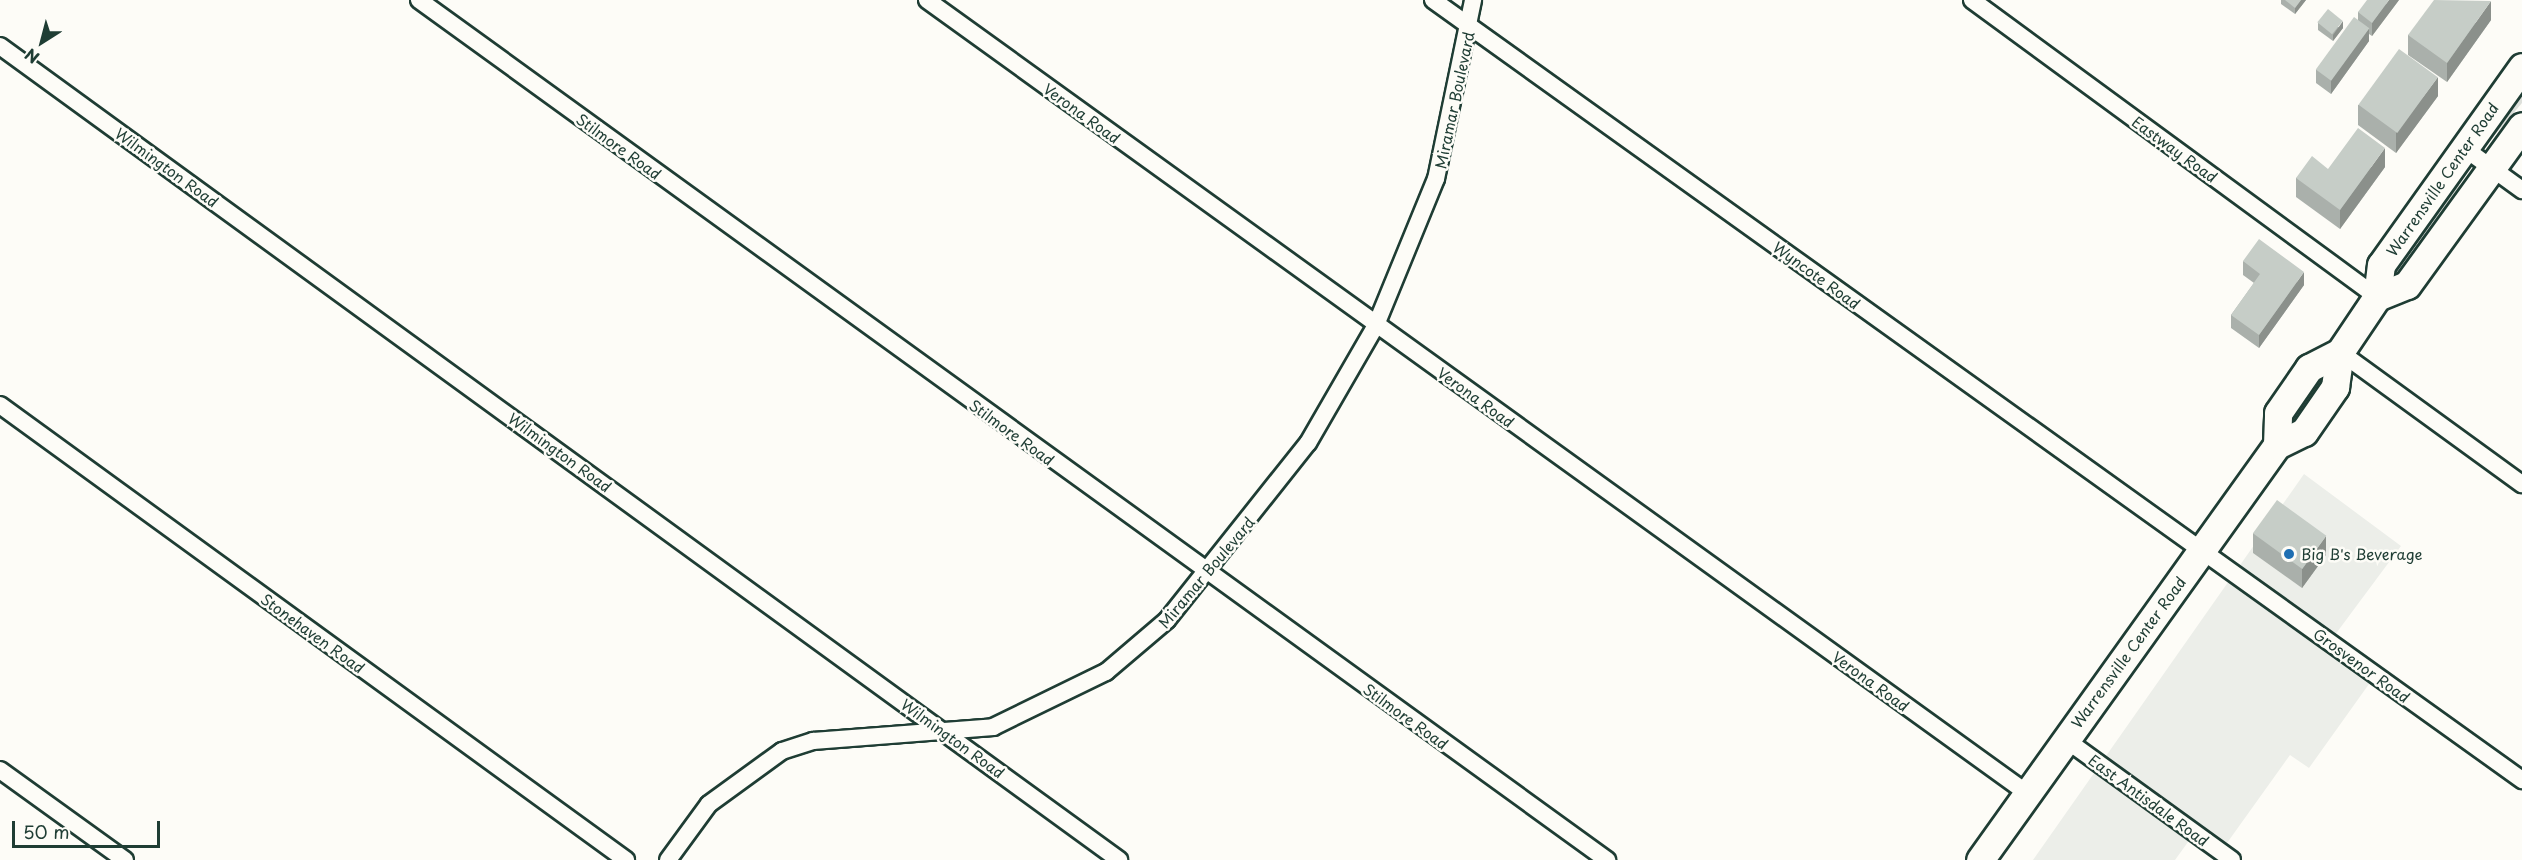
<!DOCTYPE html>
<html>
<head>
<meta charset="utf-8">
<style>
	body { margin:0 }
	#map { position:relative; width:2522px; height:860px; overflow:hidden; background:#fdfcf7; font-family:"Playpen Sans",sans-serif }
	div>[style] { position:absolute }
	.built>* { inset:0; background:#eceee9 }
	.green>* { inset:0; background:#dde0db }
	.roads { filter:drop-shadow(2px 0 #1f3d34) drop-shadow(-2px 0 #1f3d34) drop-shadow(0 2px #1f3d34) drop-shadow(0 -2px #1f3d34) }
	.street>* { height:16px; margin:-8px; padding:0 8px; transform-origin:8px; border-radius:8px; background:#fdfcf7 }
	.primary>* { height:27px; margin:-13.5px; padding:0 13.5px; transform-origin:13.5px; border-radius:13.5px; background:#fdfcf7 }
	.wall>* { inset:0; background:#aab0ab }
	.shaded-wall>* { inset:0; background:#8b908b }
	.building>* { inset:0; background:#c6cdc7; transform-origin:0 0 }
	.dots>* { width:16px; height:16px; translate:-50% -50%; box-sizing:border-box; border:3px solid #fdfcf7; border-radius:50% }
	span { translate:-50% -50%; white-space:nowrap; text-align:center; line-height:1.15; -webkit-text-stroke:5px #fdfcf7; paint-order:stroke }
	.street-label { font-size:15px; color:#1f3d34 }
	.poi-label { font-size:15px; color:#1f3d34 }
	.left { translate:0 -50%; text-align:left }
	.north { position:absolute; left:12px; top:12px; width:60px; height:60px; -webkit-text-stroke:4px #fdfcf7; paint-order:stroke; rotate:216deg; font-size:16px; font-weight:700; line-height:24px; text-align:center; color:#1f3d34 }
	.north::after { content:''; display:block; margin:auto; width:21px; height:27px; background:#1f3d34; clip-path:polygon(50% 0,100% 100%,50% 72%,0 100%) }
	.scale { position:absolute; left:12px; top:821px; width:148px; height:27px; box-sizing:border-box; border:3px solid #1f3d34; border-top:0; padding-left:8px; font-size:18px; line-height:21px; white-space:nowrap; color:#1f3d34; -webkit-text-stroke:4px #fdfcf7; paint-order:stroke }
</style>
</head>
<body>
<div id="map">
	<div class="built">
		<i style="clip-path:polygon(2304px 474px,2401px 546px,2323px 651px,2369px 684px,2309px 768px,2290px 755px,2227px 843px,2201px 824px,2175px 860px,2033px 860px)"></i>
	</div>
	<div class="green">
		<i style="clip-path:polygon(2522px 90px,2522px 103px,2493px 137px,2492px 133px)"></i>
		<i style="clip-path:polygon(2456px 183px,2462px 187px,2396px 275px,2395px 270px)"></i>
		<i style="clip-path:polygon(2322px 376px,2324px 379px,2292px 424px,2304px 398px)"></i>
	</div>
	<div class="roads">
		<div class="street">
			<i style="left:419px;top:0;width:1467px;rotate:35.9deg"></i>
			<i style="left:927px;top:0;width:1356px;rotate:35.79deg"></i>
			<i style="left:1433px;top:0;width:1340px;rotate:35.61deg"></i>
			<i style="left:1972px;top:0;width:502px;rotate:36.25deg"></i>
			<i style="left:0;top:46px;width:1384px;rotate:36.03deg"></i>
			<i style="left:2464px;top:148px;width:72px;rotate:35.9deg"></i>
			<i style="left:2340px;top:352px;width:225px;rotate:36deg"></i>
			<i style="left:0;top:405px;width:774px;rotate:36.01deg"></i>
			<i style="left:2065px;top:739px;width:206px;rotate:35.9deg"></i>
			<i style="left:0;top:770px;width:154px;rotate:35.8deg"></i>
			<i style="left:668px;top:860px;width:69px;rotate:-53.8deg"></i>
			<i style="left:709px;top:804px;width:90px;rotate:-36deg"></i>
			<i style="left:782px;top:751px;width:33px;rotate:-18deg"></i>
			<i style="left:813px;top:741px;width:181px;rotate:-4.4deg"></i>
			<i style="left:993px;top:727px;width:126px;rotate:-26deg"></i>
			<i style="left:1106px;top:672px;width:80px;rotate:-40.4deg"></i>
			<i style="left:1167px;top:620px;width:226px;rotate:-51.5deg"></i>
			<i style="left:1308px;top:443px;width:136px;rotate:-60deg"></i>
			<i style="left:1376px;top:325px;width:158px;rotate:-67.7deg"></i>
			<i style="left:1436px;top:179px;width:183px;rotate:-78.3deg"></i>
		</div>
		<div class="primary">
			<i style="left:2377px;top:297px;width:32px;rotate:-22deg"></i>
			<i style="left:2407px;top:285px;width:196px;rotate:-54.1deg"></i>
			<i style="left:2277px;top:445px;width:32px;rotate:-88deg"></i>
			<i style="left:2278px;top:413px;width:55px;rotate:-55.4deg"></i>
			<i style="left:2309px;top:368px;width:35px;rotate:-27deg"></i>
			<i style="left:1980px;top:860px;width:510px;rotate:-54.41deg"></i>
			<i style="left:2277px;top:445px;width:30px;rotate:-26deg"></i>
			<i style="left:2304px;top:432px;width:55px;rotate:-55.4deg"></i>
			<i style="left:2335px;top:387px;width:35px;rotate:-82deg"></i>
			<i style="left:2340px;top:352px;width:66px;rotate:-56.1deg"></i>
			<i style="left:2377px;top:297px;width:32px;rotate:-83deg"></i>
			<i style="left:2381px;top:265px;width:243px;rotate:-54.5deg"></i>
		</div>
	</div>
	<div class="wall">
		<i style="clip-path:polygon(2281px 0,2306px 0,2295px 14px,2281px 4px)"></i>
		<i style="clip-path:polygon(2399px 0,2372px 36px,2369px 34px,2369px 41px,2331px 94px,2316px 83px,2316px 70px,2358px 20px,2358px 12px)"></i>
		<i style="clip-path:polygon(2491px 20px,2447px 82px,2408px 55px,2408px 35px)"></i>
		<i style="clip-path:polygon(2318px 23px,2343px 28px,2333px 41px,2318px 30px)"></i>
		<i style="clip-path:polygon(2438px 96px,2396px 153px,2358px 125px,2358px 105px)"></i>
		<i style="clip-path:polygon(2385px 167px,2340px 229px,2296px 197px,2296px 178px,2328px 169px)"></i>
		<i style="clip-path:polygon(2243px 261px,2304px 285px,2259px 348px,2231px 328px,2231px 315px,2254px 283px,2243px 275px)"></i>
		<i style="clip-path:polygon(2253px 533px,2326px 555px,2302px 588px,2253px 553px)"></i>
	</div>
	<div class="shaded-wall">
		<i style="clip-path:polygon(2301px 0,2306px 0,2295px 14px,2295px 8px)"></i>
		<i style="clip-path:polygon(2389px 0,2399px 0,2372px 36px,2372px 23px)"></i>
		<i style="clip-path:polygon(2491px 1px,2491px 20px,2447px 82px,2447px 63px)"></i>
		<i style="clip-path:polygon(2343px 21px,2343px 28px,2333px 41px,2333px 35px)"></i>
		<i style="clip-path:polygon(2369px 28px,2369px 41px,2331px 94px,2331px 80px)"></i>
		<i style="clip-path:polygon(2438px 77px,2438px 96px,2396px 153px,2396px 133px)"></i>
		<i style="clip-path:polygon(2385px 148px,2385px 167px,2340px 229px,2340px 210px)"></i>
		<i style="clip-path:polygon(2304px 272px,2304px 285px,2259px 348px,2259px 335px)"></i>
		<i style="clip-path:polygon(2326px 536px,2326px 555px,2302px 588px,2302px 569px)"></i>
	</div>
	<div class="building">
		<i style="clip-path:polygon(2285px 0,2301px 0,2295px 8px)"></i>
		<i style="clip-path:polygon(2367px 0,2389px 0,2372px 23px,2358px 12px)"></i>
		<i style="clip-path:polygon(2434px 0,2491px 1px,2447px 63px,2408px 35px)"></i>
		<i style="left:2328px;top:9px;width:19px;height:17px;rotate:39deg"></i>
		<i style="left:2354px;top:17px;width:19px;height:65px;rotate:36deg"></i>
		<i style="left:2399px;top:49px;width:48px;height:69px;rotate:36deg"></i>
		<i style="clip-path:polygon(2358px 128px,2385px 148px,2340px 210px,2296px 178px,2312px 156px,2328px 169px)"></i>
		<i style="clip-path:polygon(2259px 239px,2304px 272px,2259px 335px,2231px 315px,2260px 274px,2243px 261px)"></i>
		<i style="left:2277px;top:500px;width:61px;height:41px;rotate:36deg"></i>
	</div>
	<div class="dots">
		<i style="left:2289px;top:554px;background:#1f6fb2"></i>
	</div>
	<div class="street-label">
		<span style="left:1454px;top:100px;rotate:-78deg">Miramar Boulevard</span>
		<span style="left:1082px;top:113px;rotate:36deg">Verona Road</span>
		<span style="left:619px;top:146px;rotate:36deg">Stilmore Road</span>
		<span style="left:2175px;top:149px;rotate:36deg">Eastway Road</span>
		<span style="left:167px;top:167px;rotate:36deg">Wilmington Road</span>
		<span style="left:2442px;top:179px;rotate:-55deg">Warrensville Center Road</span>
		<span style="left:1817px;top:275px;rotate:36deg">Wyncote Road</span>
		<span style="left:1476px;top:397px;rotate:36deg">Verona Road</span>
		<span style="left:1012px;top:432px;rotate:36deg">Stilmore Road</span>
		<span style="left:560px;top:452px;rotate:36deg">Wilmington Road</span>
		<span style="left:1206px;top:572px;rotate:-50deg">Miramar Boulevard</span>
		<span style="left:313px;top:633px;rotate:36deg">Stonehaven Road</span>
		<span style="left:2128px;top:652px;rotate:-54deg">Warrensville Center Road</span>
		<span style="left:2362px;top:665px;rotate:36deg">Grosvenor Road</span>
		<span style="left:1871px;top:681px;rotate:36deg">Verona Road</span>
		<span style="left:1406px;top:716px;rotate:36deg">Stilmore Road</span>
		<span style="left:953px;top:738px;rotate:36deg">Wilmington Road</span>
		<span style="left:2149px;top:800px;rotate:36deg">East Antisdale Road</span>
	</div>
	<div class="poi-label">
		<span class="left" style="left:2301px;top:554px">Big B's Beverage</span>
	</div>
	<div class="north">N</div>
	<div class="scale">50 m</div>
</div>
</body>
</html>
